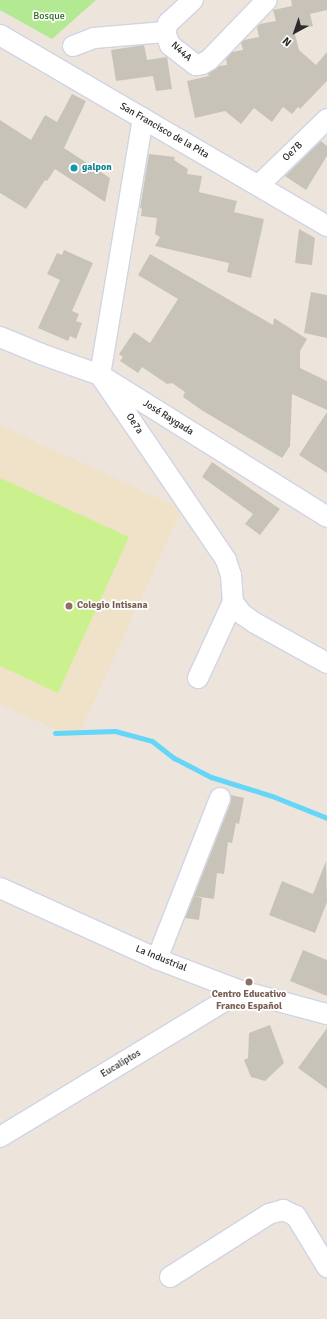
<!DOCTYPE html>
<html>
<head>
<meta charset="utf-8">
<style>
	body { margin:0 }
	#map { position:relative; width:327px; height:1319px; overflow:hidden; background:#ede5db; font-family:Signika,sans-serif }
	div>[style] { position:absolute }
	.education>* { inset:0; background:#f0e2c8 }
	.green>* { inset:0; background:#b2e992 }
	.pitch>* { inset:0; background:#caf18d }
	.stream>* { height:5px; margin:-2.5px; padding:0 2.5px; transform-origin:2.5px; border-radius:2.5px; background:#65d6f8 }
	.building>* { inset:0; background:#c8c3b9 }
	.roads { filter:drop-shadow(1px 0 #d0d4e4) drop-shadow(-1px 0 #d0d4e4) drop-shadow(0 1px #d0d4e4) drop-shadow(0 -1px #d0d4e4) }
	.minor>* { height:20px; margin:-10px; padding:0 10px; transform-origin:10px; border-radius:10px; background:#fff }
	.dots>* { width:11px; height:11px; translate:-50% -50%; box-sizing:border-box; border:2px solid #fff; border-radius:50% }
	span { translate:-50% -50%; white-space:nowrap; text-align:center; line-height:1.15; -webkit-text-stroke:3.5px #fff; paint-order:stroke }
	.park-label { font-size:10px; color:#296d14 }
	.street-label { font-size:10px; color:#2a2a2a }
	.culture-label { font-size:10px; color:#0d838f; font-weight:700 }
	.left { translate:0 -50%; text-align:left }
	.education-label { font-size:10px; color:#785e54; font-weight:700 }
	.north { position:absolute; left:275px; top:12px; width:40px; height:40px; -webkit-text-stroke:3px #fff; paint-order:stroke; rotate:220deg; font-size:11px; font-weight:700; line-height:16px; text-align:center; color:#2a2a2a }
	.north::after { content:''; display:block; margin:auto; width:14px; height:18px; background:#2a2a2a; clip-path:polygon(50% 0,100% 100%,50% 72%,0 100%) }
</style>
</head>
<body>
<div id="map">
	<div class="education">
		<i style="clip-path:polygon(0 425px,182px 509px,77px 739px,0 704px)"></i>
	</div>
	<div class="green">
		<i style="clip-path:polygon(0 0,96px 0,52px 39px,0 10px)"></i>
	</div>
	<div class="pitch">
		<i style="clip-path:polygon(0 478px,129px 537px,58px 693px,0 666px)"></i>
	</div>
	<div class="stream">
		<i style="left:55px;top:733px;width:60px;rotate:-1.9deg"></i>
		<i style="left:115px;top:731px;width:38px;rotate:15deg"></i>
		<i style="left:152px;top:741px;width:28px;rotate:38deg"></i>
		<i style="left:174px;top:758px;width:42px;rotate:27.2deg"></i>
		<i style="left:211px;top:777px;width:64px;rotate:17.3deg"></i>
		<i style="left:272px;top:796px;width:59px;rotate:21.8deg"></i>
	</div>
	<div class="building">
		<i style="clip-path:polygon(291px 0,327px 0,327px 10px,310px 14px,313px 26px,294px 30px,299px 50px,316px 65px,327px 52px,327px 81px,300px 109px,298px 107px,292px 114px,283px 107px,272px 122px,254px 108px,241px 124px,225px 111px,195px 118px,187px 81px,209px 76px,208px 74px,219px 66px,227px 65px,226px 59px,232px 52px,243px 50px,241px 43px,244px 40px,259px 37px,257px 27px,260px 24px,276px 21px,273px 10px,292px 6px)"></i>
		<i style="clip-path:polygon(144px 45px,147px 60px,167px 57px,172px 89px,156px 91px,153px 76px,116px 81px,111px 50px)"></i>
		<i style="clip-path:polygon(72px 94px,86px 101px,64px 148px,110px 178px,105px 202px,55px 169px,47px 181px,45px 180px,26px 209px,0 193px,0 120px,31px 140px,45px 115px,57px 122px)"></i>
		<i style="clip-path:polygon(321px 141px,327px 146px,327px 156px,306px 190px,285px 176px)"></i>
		<i style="clip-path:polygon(149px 154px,175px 157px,174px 160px,188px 169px,187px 174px,202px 176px,199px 192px,237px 201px,234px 212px,264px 219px,251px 278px,227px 272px,229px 263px,155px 246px,160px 237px,155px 234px,157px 218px,141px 216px,142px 209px,140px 208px)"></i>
		<i style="clip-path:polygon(299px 229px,315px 238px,312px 265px,295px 263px)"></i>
		<i style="clip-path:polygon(64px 250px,93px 263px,72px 311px,79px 314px,76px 321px,82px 323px,76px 339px,70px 336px,68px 341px,38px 328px,60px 280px,47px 274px,57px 253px,62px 255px)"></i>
		<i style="clip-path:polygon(150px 254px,273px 325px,274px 318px,307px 339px,300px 351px,300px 368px,327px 381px,327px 410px,292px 394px,290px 446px,282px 458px,203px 411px,183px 397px,185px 392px,172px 383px,167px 384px,142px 367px,138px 373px,120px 361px,123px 357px,119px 354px,134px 332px,150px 343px,178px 299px,138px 275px)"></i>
		<i style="clip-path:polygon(311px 292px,327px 295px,327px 338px,304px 333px)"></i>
		<i style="clip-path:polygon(327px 412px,327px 473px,299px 455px)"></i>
		<i style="clip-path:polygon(212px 462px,280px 509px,260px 535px,245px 524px,253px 514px,202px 477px)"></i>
		<i style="clip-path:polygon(231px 795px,244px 798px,239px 824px,236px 823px,232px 843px,228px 842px,224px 874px,217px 873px,214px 899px,194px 896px,231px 802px)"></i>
		<i style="clip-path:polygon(326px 861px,327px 902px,315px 933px,269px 915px,282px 881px,313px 894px)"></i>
		<i style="clip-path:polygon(194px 896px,202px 898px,199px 920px,185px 918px)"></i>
		<i style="clip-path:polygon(303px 950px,327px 960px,327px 996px,290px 981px)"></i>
		<i style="clip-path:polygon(270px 1025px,284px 1063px,265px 1081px,251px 1077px,244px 1060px,248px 1058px,249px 1033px)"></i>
		<i style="clip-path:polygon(327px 1028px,327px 1089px,298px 1068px)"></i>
	</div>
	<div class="roads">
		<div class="minor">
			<i style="left:193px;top:0;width:34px;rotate:137deg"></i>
			<i style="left:168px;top:23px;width:9px;rotate:108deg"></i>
			<i style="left:165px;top:32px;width:14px;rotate:69deg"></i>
			<i style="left:170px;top:45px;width:33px;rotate:38deg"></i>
			<i style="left:196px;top:65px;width:6px;rotate:-9deg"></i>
			<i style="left:202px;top:64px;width:8px;rotate:-30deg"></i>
			<i style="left:209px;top:60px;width:83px;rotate:-46deg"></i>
			<i style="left:0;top:35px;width:379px;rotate:30.3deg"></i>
			<i style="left:73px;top:46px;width:22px;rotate:-21deg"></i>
			<i style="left:94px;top:38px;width:71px;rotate:-4.8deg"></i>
			<i style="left:143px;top:118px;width:261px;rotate:99.5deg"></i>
			<i style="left:100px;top:375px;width:224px;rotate:55.7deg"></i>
			<i style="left:226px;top:560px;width:16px;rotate:72deg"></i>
			<i style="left:231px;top:575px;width:27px;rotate:86deg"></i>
			<i style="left:233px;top:602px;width:15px;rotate:53deg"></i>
			<i style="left:242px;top:614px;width:16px;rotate:35deg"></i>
			<i style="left:255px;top:623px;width:82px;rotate:29.1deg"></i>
			<i style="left:259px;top:185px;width:95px;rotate:-44.1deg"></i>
			<i style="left:0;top:337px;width:44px;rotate:22.5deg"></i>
			<i style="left:41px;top:354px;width:63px;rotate:19.6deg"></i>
			<i style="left:100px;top:375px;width:268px;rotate:32deg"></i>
			<i style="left:198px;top:678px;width:84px;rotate:-65.3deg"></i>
			<i style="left:0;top:888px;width:172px;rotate:24.3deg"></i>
			<i style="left:157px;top:959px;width:90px;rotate:20.9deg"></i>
			<i style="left:241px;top:991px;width:89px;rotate:15deg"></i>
			<i style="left:157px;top:959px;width:173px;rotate:-68.6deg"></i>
			<i style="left:0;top:1137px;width:282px;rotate:-31.2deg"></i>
			<i style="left:170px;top:1277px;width:117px;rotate:-32.5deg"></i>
			<i style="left:269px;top:1214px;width:15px;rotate:-16deg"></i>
			<i style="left:283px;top:1210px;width:14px;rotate:25deg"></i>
			<i style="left:296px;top:1216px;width:60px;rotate:58.7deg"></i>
		</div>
	</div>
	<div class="dots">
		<i style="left:74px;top:168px;background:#0f9aa8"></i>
		<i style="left:69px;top:606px;background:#8d6e63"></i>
		<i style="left:249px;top:982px;background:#8d6e63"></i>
	</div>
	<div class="park-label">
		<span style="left:49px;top:17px">Bosque</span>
	</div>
	<div class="street-label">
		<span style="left:181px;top:52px;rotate:42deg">N44A</span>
		<span style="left:164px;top:131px;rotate:30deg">San Francisco de la Pita</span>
		<span style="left:293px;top:152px;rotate:-44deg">Oe7B</span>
		<span style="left:168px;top:418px;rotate:32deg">José Raygada</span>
		<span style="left:134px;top:424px;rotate:56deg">Oe7a</span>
		<span style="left:161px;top:959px;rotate:22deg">La Industrial</span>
		<span style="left:121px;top:1064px;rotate:-31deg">Eucaliptos</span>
	</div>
	<div class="culture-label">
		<span class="left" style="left:82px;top:168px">galpon</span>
	</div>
	<div class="education-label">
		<span class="left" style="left:77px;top:606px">Colegio Intisana</span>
		<span style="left:249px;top:1000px">Centro Educativo<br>Franco Español</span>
	</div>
	<div class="north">N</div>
</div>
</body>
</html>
